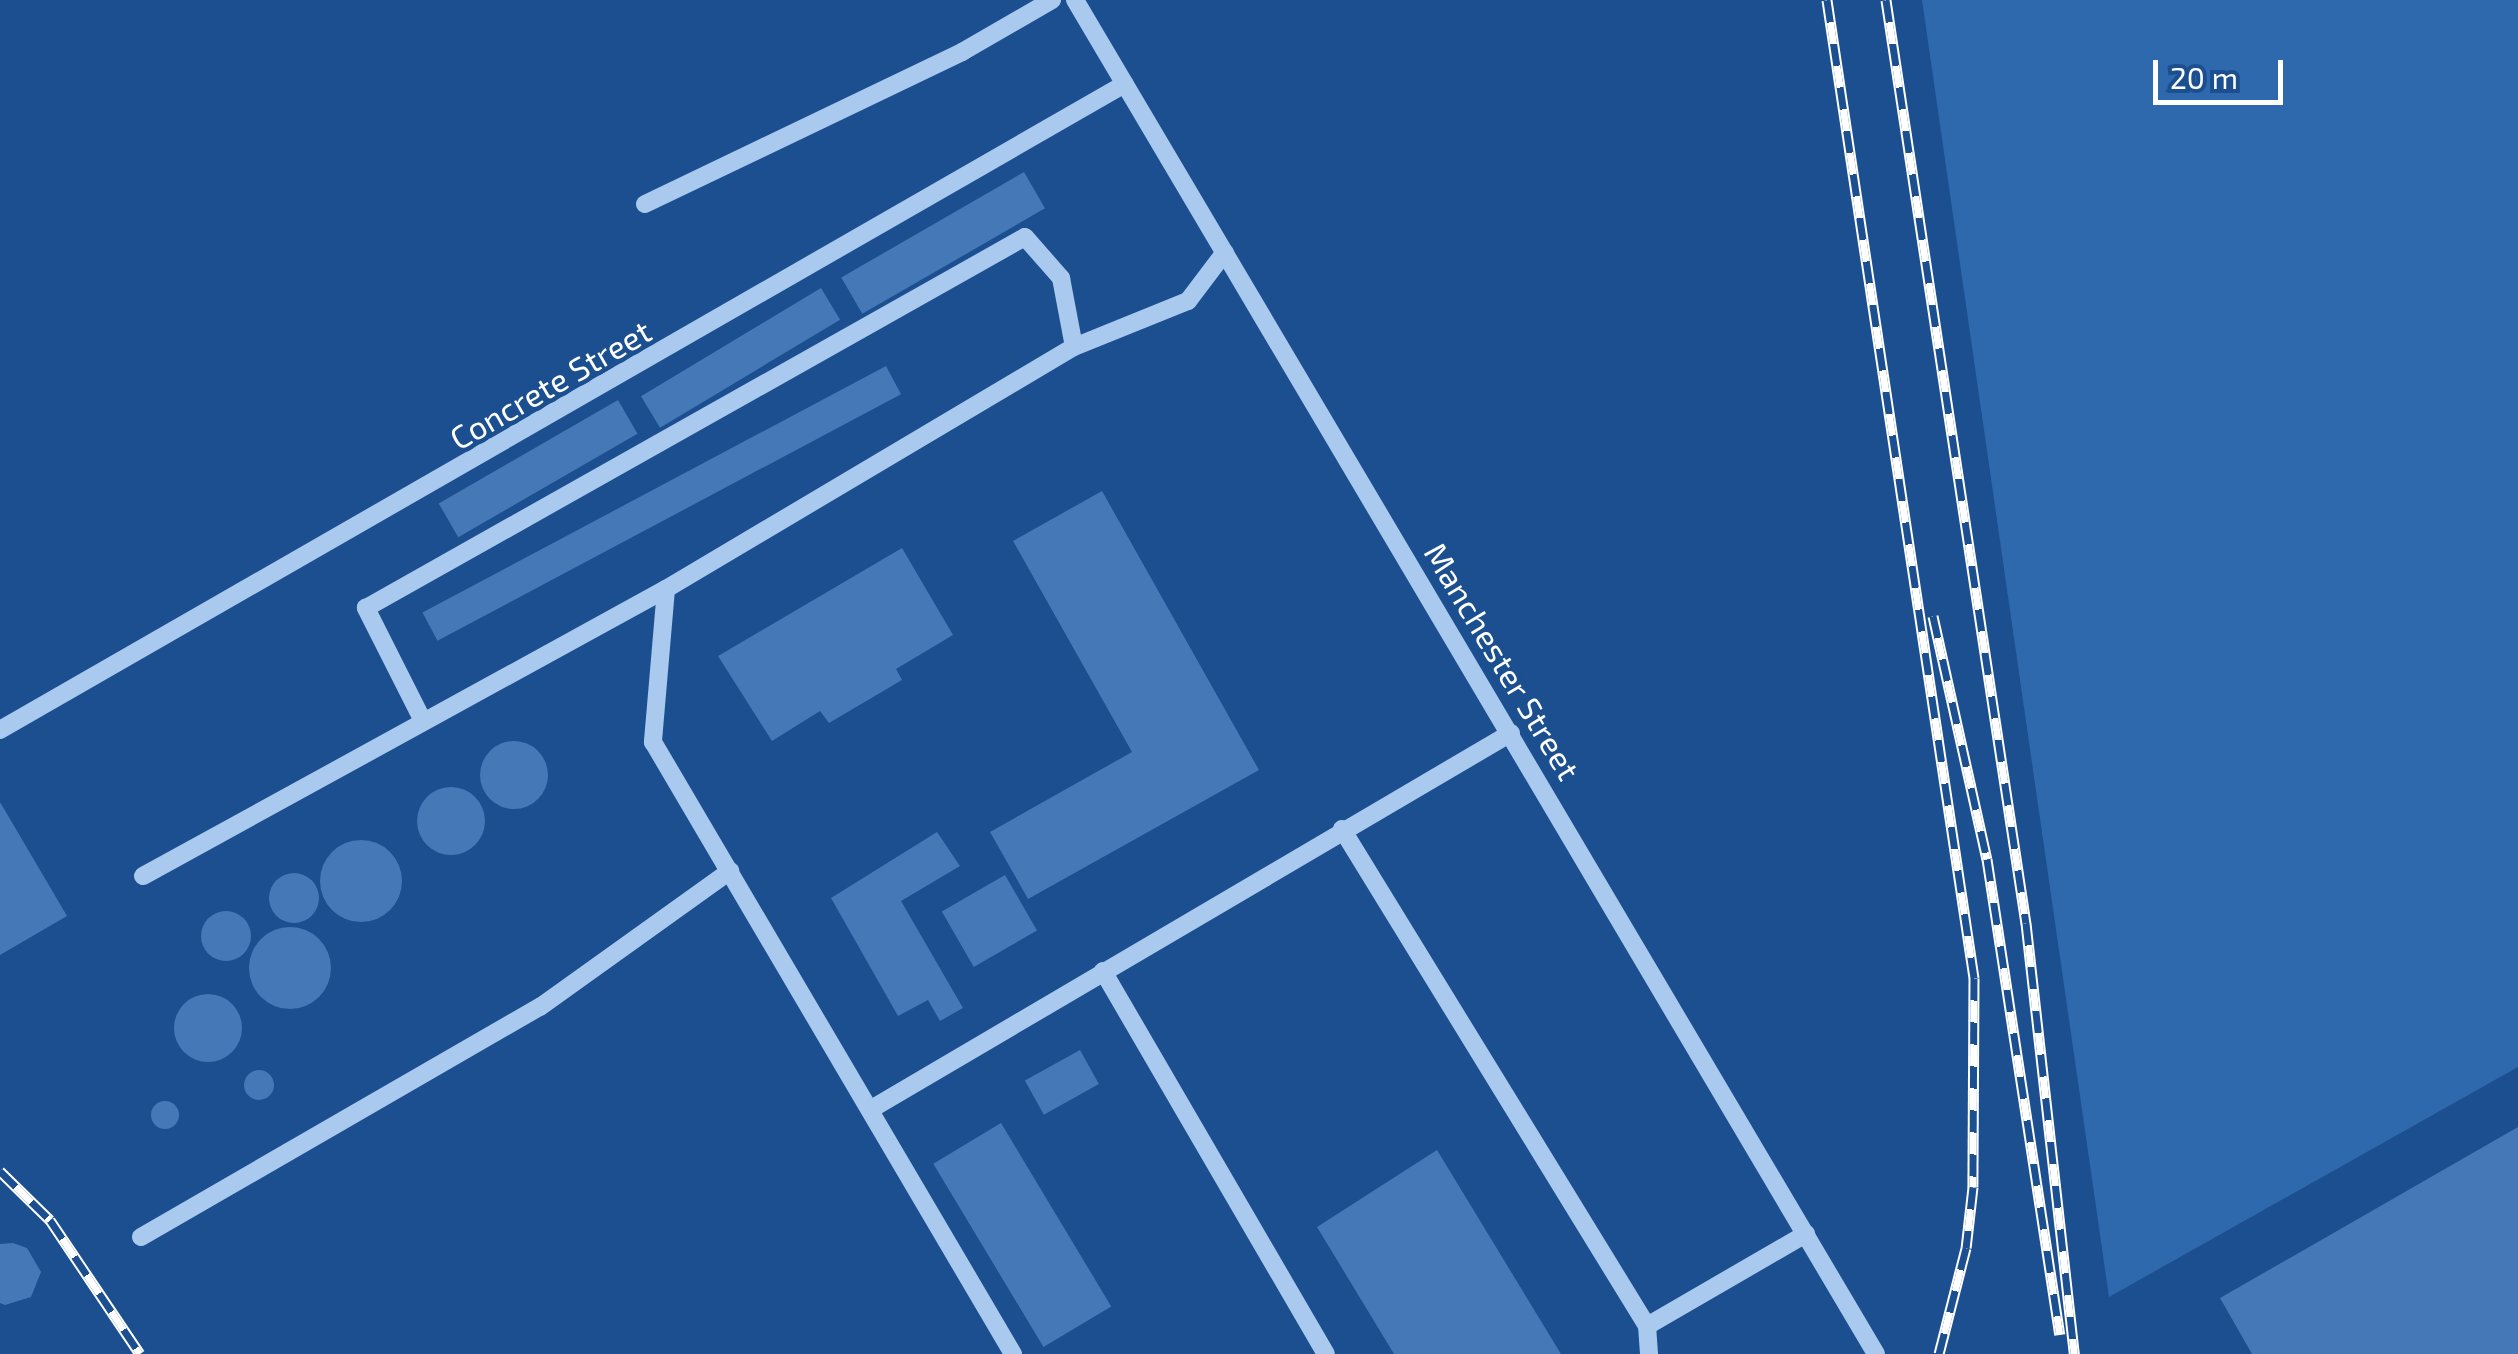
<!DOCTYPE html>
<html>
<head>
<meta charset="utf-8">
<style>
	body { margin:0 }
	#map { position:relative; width:2518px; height:1354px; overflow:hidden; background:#1b4f8f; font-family:"Exo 2",sans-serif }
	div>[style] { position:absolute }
	.green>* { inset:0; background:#2e69ad }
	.building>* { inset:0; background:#4478b7; transform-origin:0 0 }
	.round { border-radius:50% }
	.minor>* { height:18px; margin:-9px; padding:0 9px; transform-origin:9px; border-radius:9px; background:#a9c9ee }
	.rail>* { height:11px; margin-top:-5.5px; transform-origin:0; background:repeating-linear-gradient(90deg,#1b4f8f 0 22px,#fff 0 44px); box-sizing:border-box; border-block:2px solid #fff }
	span { translate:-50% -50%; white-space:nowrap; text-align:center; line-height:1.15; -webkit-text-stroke:9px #1b4f8f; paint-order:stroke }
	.street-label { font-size:32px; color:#fff }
	.scale { position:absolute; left:2153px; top:60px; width:130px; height:45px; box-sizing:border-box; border:5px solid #fff; border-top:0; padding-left:12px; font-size:30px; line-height:35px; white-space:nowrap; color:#fff; -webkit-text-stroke:8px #1b4f8f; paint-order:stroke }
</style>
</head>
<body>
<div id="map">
	<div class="green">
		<i style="clip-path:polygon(1922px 0,2518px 0,2518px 1067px,2109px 1297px)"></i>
	</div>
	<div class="building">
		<i style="left:1024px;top:172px;width:42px;height:211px;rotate:60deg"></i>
		<i style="left:821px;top:288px;width:37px;height:210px;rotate:59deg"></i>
		<i style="left:886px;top:366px;width:32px;height:525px;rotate:62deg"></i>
		<i style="left:618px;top:400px;width:39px;height:207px;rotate:60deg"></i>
		<i style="clip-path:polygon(1102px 491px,1259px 770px,1028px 899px,990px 832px,1132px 752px,1013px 541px)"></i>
		<i style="clip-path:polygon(902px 548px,953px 635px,896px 669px,902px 680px,829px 723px,820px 711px,772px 741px,718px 656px)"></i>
		<i class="round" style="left:480px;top:741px;width:68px;height:68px"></i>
		<i class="round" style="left:417px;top:787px;width:68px;height:68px"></i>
		<i style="clip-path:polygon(0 802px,67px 916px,0 955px)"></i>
		<i style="clip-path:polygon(937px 832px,960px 866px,901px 901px,963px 1008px,940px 1021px,928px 1000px,898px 1016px,831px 898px)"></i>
		<i class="round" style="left:320px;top:840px;width:82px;height:82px"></i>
		<i class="round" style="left:269px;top:873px;width:50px;height:50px"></i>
		<i style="left:1005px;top:875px;width:64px;height:73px;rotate:60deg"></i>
		<i class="round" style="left:201px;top:911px;width:50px;height:50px"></i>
		<i class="round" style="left:249px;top:927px;width:82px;height:82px"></i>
		<i class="round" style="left:174px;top:994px;width:68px;height:68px"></i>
		<i style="left:1080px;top:1050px;width:39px;height:63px;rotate:61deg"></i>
		<i class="round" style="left:244px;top:1070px;width:30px;height:30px"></i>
		<i class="round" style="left:151px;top:1101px;width:28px;height:28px"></i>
		<i style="left:1001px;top:1123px;width:214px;height:79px;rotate:59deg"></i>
		<i style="clip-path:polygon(2518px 1127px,2518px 1354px,2252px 1354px,2220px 1298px)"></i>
		<i style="clip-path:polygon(1437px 1150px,1561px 1354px,1394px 1354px,1317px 1227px)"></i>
		<i style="clip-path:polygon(13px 1243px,27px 1248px,41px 1272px,31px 1297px,5px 1305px,0 1303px,0 1244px)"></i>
	</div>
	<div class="minor">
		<i style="left:1075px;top:0;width:1573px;rotate:59.39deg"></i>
		<i style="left:645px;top:204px;width:352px;rotate:-25.6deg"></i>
		<i style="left:962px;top:52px;width:104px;rotate:-30deg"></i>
		<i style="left:666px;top:589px;width:154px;rotate:94.9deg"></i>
		<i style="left:653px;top:742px;width:710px;rotate:59.53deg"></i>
		<i style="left:423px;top:721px;width:127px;rotate:-116.8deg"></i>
		<i style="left:366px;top:608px;width:756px;rotate:-29.38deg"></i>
		<i style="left:1025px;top:237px;width:55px;rotate:48.7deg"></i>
		<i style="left:1061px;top:278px;width:70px;rotate:79.3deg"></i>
		<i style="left:0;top:730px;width:1297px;rotate:-29.87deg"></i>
		<i style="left:1342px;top:829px;width:583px;rotate:58.46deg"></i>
		<i style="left:143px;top:876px;width:597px;rotate:-28.76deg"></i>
		<i style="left:666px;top:589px;width:474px;rotate:-30.7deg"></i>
		<i style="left:1074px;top:347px;width:123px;rotate:-22deg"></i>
		<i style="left:1188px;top:301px;width:61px;rotate:-52.9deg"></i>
		<i style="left:1103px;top:971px;width:443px;rotate:59.8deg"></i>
		<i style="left:873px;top:1108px;width:740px;rotate:-30.45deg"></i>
		<i style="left:141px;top:1237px;width:461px;rotate:-30deg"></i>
		<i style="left:540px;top:1007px;width:234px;rotate:-35.6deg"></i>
		<i style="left:1649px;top:1354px;width:28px;rotate:-94deg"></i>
		<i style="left:1647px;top:1326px;width:184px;rotate:-30.1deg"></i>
	</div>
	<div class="rail">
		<i style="left:1827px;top:0;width:989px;rotate:81.45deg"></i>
		<i style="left:1974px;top:978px;width:209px;rotate:90.3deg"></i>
		<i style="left:1973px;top:1187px;width:61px;rotate:96.5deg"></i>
		<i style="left:1966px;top:1248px;width:109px;rotate:104.3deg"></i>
		<i style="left:1886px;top:0;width:934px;rotate:81.38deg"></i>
		<i style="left:2026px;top:923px;width:434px;rotate:83.6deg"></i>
		<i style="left:1933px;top:616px;width:249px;rotate:77.5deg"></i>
		<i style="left:1987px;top:859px;width:481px;rotate:81.3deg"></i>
		<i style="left:0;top:1171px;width:70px;rotate:44.4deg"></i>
		<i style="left:50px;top:1220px;width:161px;rotate:56.1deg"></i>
	</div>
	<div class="street-label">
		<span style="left:550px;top:384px;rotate:-30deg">Concrete Street</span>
		<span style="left:1503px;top:661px;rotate:59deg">Manchester Street</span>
	</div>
	<div class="scale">20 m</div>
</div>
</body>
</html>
